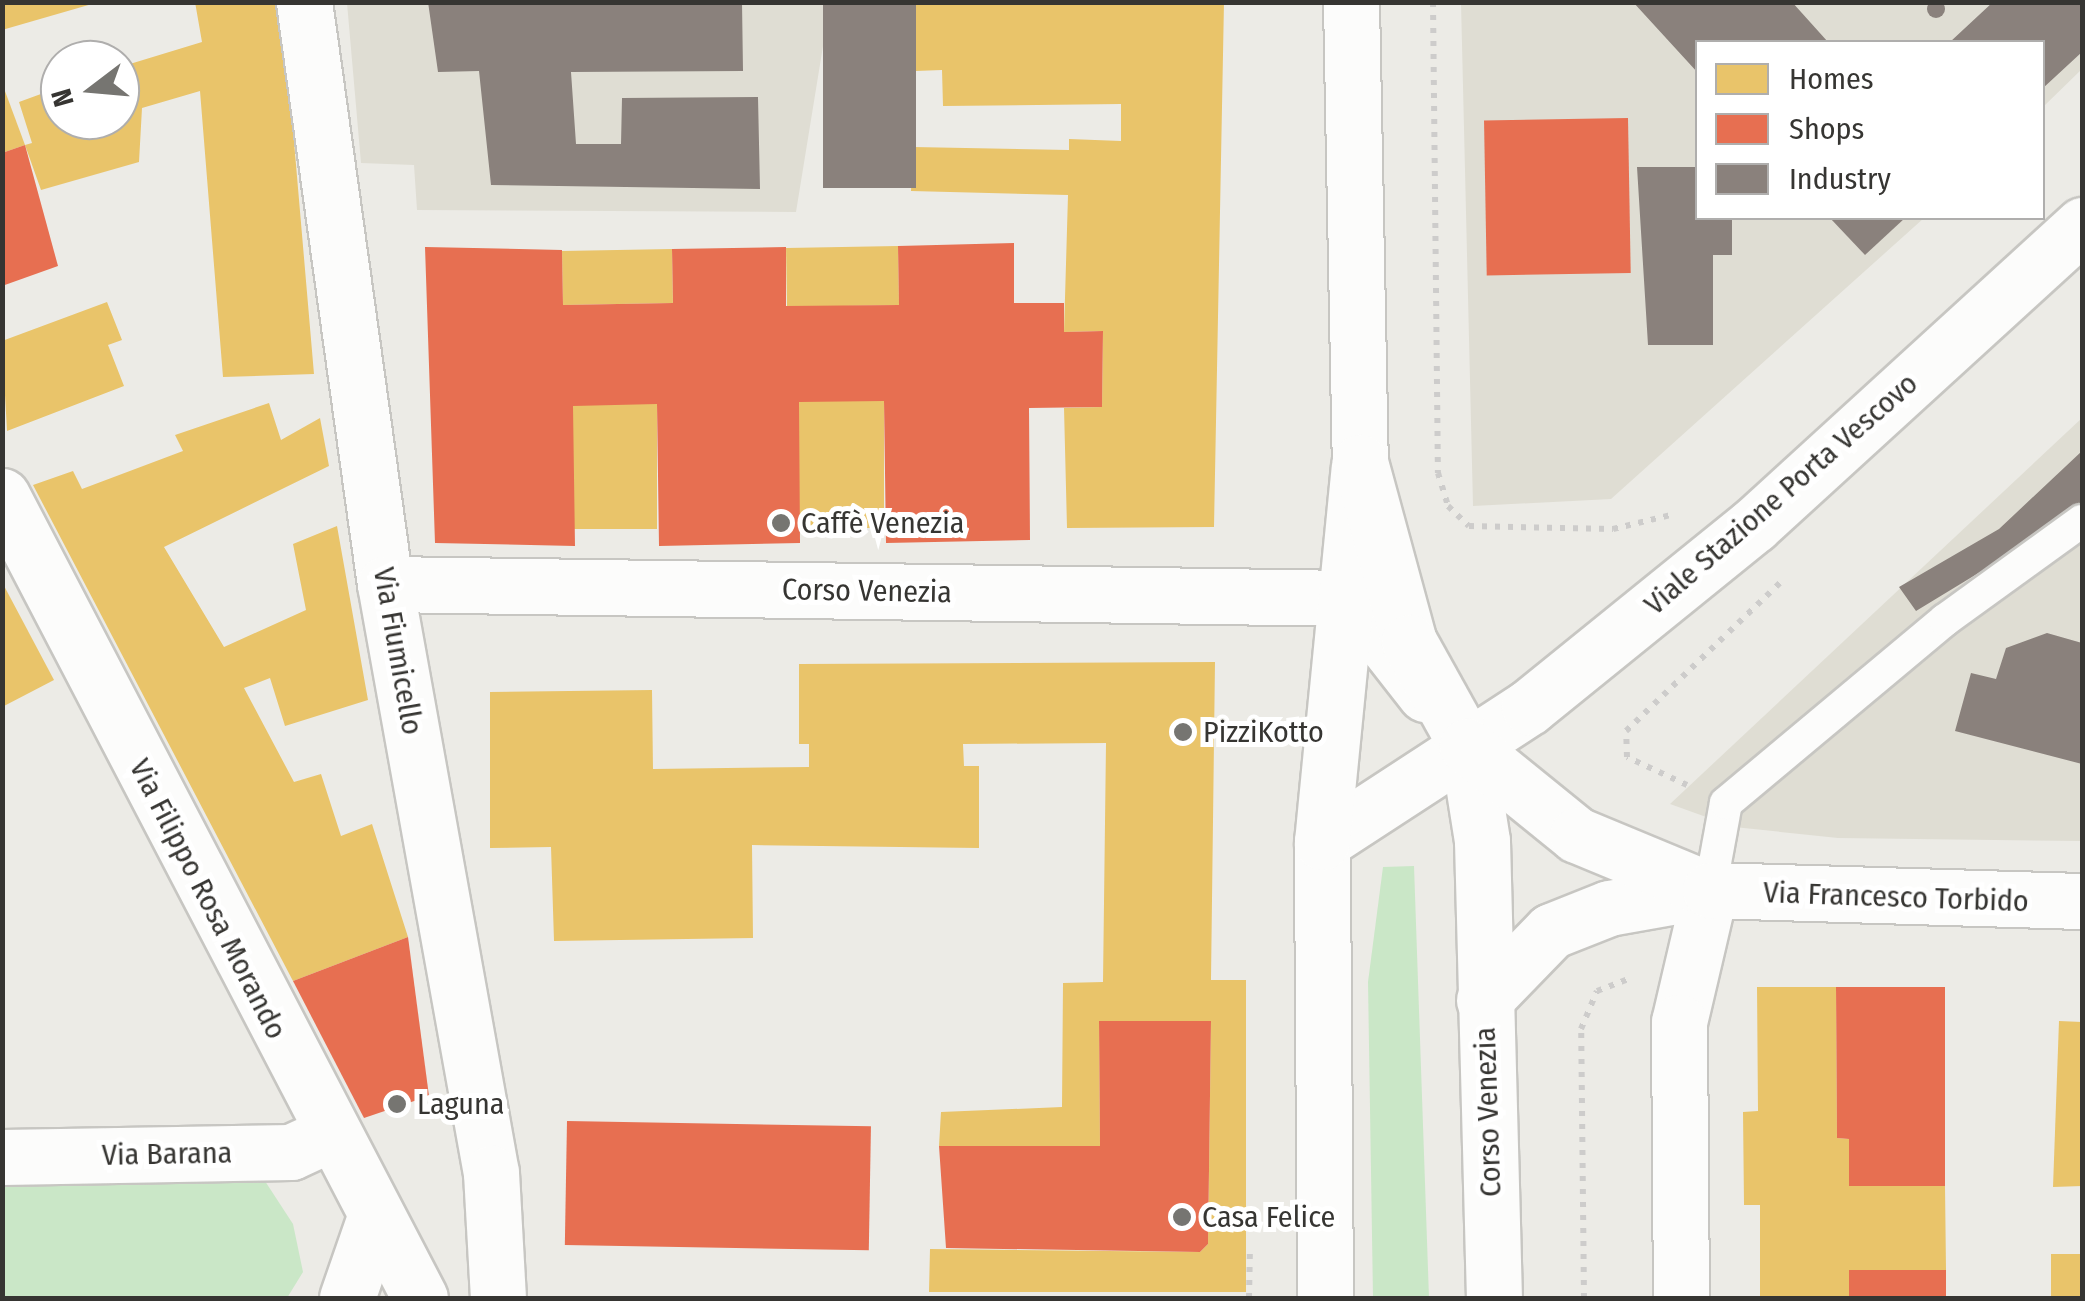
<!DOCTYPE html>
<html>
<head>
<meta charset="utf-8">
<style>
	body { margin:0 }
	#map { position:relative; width:2085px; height:1301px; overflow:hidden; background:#ecebe6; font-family:"Fira Sans Condensed",sans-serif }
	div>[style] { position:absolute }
	.built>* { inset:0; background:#dfddd3 }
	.green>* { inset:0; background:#cae7c7 }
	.homes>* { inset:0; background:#e9c46a; transform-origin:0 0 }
	.shops>* { inset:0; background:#e76f51; transform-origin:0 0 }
	.industry>* { inset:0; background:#8a817c; transform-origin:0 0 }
	.round { border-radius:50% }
	.path>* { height:6px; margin-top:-3px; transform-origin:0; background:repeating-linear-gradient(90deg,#cdcccb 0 5px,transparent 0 13px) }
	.roads { filter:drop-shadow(2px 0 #c7c6c2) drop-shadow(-2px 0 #c7c6c2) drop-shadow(0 2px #c7c6c2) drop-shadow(0 -2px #c7c6c2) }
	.lane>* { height:32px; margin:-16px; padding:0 16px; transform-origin:16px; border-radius:16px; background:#fcfcfb }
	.street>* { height:55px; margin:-27.5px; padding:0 27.5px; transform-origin:27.5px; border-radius:27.5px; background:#fcfcfb }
	.secondary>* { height:55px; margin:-27.5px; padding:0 27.5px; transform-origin:27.5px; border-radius:27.5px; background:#fcfcfb }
	.primary>* { height:55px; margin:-27.5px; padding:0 27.5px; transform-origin:27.5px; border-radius:27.5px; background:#fcfcfb }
	.dots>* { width:28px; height:28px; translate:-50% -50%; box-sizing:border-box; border:5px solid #fff; border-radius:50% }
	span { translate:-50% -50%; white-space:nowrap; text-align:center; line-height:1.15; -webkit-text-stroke:10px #fff; paint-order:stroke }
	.street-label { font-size:30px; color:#363532 }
	.poi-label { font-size:30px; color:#363532 }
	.left { translate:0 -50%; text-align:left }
	.frame { position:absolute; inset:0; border:5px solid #363532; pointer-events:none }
	.legend { position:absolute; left:1695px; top:40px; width:350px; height:180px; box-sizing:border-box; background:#fff; border:2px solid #afaead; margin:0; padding:12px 18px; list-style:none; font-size:30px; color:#363532 }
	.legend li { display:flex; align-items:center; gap:20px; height:50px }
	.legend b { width:50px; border:2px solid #afaead }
	.north { position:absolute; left:40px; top:40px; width:100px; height:100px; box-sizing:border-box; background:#fff; border:2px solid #afaead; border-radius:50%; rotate:254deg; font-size:28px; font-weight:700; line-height:40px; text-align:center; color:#363532 }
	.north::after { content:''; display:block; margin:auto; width:35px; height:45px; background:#767571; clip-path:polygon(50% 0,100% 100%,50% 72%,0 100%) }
</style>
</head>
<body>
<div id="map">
	<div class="built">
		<i style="clip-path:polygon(347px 3px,830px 3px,796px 212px,417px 210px,414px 165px,361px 163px)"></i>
		<i style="clip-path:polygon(1461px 3px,2082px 3px,2082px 69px,2043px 107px,2042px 42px,1698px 42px,1698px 218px,1924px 218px,1611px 499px,1473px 506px)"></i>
		<i style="clip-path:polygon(2082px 418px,2082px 841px,1838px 838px,1734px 827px,1670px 804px)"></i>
	</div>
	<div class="green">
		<i style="clip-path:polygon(1414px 866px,1429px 1298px,1373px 1298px,1368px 982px,1383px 867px)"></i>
		<i style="clip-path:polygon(263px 1178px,293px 1224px,303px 1272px,287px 1298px,3px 1298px,2px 1182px)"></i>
	</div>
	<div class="homes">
		<i style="clip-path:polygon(2px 2px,92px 2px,92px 4px,2px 30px)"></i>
		<i style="clip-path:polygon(195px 2px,282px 2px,314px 374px,223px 377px,200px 91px,142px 108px,139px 162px,41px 190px,25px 145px,32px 143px,19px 102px,60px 87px,60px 120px,120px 120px,120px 67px,202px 42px)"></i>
		<i style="clip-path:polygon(916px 2px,1224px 2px,1214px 527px,1067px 528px,1064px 408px,1102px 407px,1103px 331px,1064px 332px,1068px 195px,911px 191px,913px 147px,1069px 150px,1069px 139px,1121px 141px,1121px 104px,943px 106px,942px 70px,915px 71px)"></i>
		<i style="clip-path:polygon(2px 83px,25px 145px,2px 153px)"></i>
		<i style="left:898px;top:246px;width:59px;height:112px;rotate:89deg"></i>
		<i style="left:672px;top:249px;width:54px;height:110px;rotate:89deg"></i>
		<i style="clip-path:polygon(107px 302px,122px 340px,108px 345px,124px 386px,7px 431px,2px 341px)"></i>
		<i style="left:884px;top:401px;width:127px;height:85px;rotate:90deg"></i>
		<i style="clip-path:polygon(269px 403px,281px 440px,320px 418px,329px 466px,164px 547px,224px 647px,306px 610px,293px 544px,337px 526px,368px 700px,285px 726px,270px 678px,244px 688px,294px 782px,321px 774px,341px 836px,372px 824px,408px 937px,293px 981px,33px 485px,73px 471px,82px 489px,183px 451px,175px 435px)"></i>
		<i style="left:657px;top:404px;width:125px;height:84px;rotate:90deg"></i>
		<i style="clip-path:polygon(2px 582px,54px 680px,4px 706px,2px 704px)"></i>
		<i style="clip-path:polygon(1215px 662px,1211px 980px,1246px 980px,1246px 1292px,929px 1292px,930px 1249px,1200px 1252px,1208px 1244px,1211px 1021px,1099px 1021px,1100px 1146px,939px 1146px,941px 1112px,1062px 1107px,1063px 983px,1103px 982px,1106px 743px,963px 744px,964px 766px,979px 766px,979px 848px,752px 845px,753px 938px,554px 941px,551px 847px,490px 848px,490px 692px,652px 690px,653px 769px,809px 767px,809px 744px,799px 744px,799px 664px)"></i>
		<i style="clip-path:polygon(1757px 987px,1836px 987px,1837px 1138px,1849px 1139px,1849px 1186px,1945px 1186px,1946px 1270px,1849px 1271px,1850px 1298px,1760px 1298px,1760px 1205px,1744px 1205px,1743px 1112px,1758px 1111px)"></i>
		<i style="clip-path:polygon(2059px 1021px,2082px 1022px,2082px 1186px,2053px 1187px)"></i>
		<i style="left:2051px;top:1254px;width:31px;height:44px"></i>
	</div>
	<div class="shops">
		<i style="left:1628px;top:118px;width:155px;height:144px;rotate:89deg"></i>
		<i style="clip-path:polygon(25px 145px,58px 266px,2px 286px,2px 153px)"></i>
		<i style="clip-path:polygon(1014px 243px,1014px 303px,1064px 303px,1064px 332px,1103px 331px,1102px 407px,1029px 408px,1030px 540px,886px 543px,884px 401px,799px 402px,800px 543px,659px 546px,657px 404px,573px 406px,575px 546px,435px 543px,425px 247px,562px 250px,563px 305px,673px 303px,672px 249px,786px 247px,786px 306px,899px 305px,898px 246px)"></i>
		<i style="clip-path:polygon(408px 937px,429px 1096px,364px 1118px,293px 981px)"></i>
		<i style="clip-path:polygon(1836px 987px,1945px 987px,1945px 1186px,1849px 1186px,1849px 1139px,1837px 1138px)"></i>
		<i style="clip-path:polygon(1099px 1021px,1211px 1021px,1208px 1244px,1200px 1252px,946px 1248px,939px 1146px,1100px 1146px)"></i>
		<i style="left:567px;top:1121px;width:304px;height:124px;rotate:1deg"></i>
		<i style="left:1946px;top:1270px;width:28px;height:97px;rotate:90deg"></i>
	</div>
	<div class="industry">
		<i class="round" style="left:1927px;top:0;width:18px;height:18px"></i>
		<i style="clip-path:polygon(428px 2px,742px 2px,743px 71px,571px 72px,576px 144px,621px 144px,622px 98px,758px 97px,760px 189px,491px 185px,479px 71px,438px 72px)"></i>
		<i style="left:823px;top:2px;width:93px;height:186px"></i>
		<i style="clip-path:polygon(1633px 2px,1792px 2px,1828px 42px,1698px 42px,1698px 73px)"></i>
		<i style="clip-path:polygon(1993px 2px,2082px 2px,2082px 52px,2042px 89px,2042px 42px,1950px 42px)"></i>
		<i style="clip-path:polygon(1637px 167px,1698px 167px,1698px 218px,1732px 218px,1732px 255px,1713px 255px,1713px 345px,1648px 345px)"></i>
		<i style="clip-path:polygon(1830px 218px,1905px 218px,1865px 255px)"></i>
		<i style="clip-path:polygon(2082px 451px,2082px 510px,1916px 611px,1899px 587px,1999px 529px)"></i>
		<i style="clip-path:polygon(2047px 633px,2082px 643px,2082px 764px,1955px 731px,1971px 673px,1996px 679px,2006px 648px)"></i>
	</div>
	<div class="path">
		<i style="left:1433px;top:2px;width:471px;rotate:89.4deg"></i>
		<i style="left:1438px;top:473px;width:34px;rotate:73deg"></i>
		<i style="left:1448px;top:506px;width:29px;rotate:44deg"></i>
		<i style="left:1469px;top:526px;width:144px;rotate:1.2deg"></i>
		<i style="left:1613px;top:529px;width:60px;rotate:-13.6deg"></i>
		<i style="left:1687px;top:785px;width:66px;rotate:-155deg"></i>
		<i style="left:1627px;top:757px;width:26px;rotate:-92deg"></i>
		<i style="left:1626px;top:731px;width:215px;rotate:-43.9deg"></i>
		<i style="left:1249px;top:1298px;width:52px;rotate:-88.9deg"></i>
		<i style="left:1584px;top:1298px;width:269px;rotate:-90.6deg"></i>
		<i style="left:1581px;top:1029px;width:41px;rotate:-67.2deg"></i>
		<i style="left:1597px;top:991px;width:36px;rotate:-21deg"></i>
	</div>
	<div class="roads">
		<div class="lane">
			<i style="left:1710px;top:890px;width:88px;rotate:-79.6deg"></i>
			<i style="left:1726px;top:803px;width:285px;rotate:-39.9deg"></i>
			<i style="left:1945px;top:620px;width:169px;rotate:-35.9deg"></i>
		</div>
		<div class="street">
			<i style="left:304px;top:2px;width:588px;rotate:82.08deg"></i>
			<i style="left:385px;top:584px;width:598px;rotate:79.8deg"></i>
			<i style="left:491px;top:1173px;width:125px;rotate:86.8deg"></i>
			<i style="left:2px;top:496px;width:904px;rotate:62.47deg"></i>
			<i style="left:385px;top:584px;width:965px;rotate:0.83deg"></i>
			<i style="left:1350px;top:598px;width:122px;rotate:52deg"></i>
			<i style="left:1322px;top:842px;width:247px;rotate:-33.1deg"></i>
			<i style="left:1529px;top:707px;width:289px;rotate:-39deg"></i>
			<i style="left:1754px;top:525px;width:445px;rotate:-42.4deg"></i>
			<i style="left:2px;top:1157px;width:289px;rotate:-1deg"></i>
			<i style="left:291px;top:1152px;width:41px;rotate:-24.7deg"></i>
		</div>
		<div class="secondary">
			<i style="left:1467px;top:746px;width:96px;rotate:81deg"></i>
			<i style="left:1482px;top:841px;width:457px;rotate:88.5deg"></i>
			<i style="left:1484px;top:1000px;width:96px;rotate:-45.8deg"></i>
			<i style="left:1551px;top:931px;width:62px;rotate:-21.6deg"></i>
			<i style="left:1609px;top:908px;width:103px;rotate:-10.1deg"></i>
			<i style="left:1710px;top:890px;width:136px;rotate:103.2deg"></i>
			<i style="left:1679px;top:1022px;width:276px;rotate:89.6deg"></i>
			<i style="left:347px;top:1298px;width:86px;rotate:-70.9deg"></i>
			<i style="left:1325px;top:1298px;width:456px;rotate:-90.4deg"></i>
			<i style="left:1322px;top:842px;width:376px;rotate:-84.4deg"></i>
		</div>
		<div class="primary">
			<i style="left:1351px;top:2px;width:460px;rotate:88.9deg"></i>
			<i style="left:1360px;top:462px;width:187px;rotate:74.8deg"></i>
			<i style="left:1409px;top:642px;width:119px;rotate:60.9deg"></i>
			<i style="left:1467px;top:746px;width:141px;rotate:39deg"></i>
			<i style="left:1577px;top:835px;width:144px;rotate:22.5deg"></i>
			<i style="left:1710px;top:890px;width:372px;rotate:1.7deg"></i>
		</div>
	</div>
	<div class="dots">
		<i style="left:781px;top:523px;background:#767571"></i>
		<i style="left:1183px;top:732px;background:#767571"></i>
		<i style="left:397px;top:1104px;background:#767571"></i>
		<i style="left:1182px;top:1217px;background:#767571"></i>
	</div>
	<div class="street-label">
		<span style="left:1781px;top:494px;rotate:-41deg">Viale Stazione Porta Vescovo</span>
		<span style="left:867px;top:591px;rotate:1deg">Corso Venezia</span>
		<span style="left:398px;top:651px;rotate:80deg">Via Fiumicello</span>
		<span style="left:1896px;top:897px;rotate:2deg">Via Francesco Torbido</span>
		<span style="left:208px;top:899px;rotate:63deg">Via Filippo Rosa Morando</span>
		<span style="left:1488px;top:1112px;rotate:-92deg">Corso Venezia</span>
		<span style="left:167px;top:1154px;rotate:-1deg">Via Barana</span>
	</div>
	<div class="poi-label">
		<span class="left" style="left:801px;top:523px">Caffè Venezia</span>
		<span class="left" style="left:1203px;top:732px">PizziKotto</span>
		<span class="left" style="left:417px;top:1104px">Laguna</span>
		<span class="left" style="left:1202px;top:1217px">Casa Felice</span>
	</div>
	<div class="frame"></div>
	<ul class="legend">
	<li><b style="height:28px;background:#e9c46a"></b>Homes</li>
	<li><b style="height:28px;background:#e76f51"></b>Shops</li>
	<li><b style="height:28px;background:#8a817c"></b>Industry</li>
	</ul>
	<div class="north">N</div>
</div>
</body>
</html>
